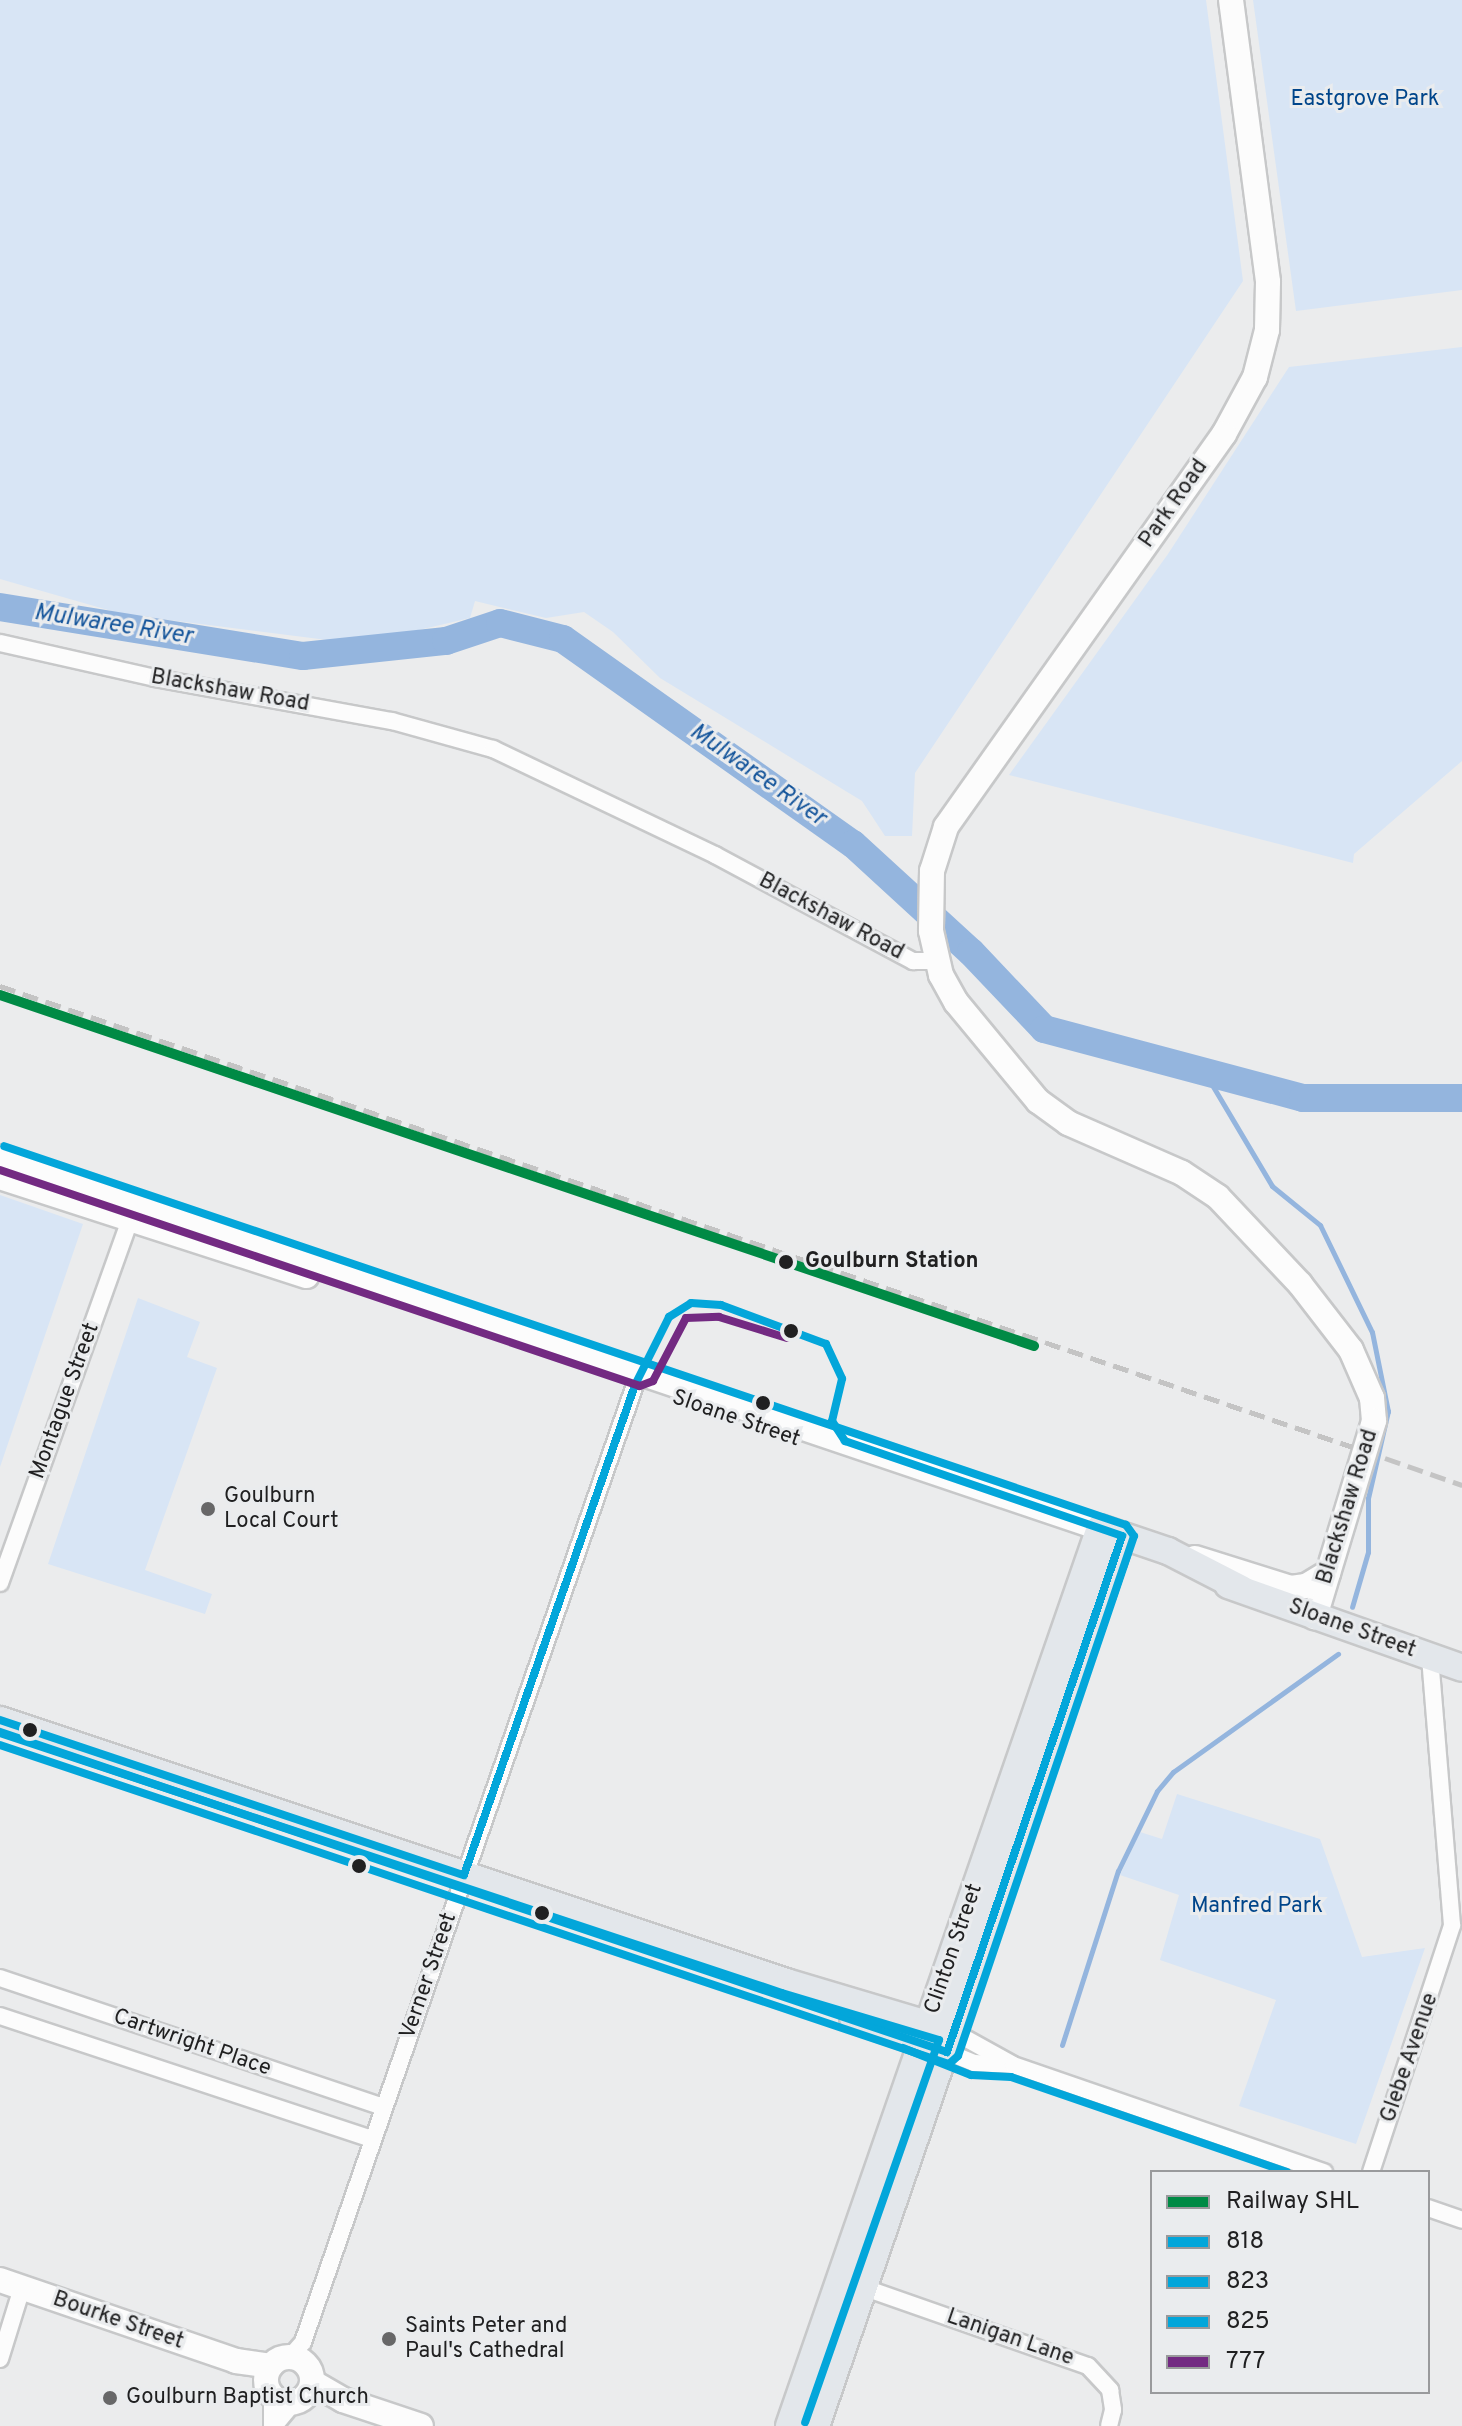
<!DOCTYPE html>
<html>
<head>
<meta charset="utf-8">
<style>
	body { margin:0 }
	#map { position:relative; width:1462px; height:2426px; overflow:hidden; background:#ebeced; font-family:Overpass,sans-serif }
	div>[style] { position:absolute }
	.green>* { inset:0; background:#d8e5f5 }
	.stream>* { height:5px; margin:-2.5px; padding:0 2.5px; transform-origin:2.5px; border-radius:2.5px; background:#94b5de }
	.river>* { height:28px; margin:-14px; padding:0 14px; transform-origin:14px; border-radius:14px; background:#94b5de }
	.roads { filter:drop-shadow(2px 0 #c7c8c9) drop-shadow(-2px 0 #c7c8c9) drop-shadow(0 2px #c7c8c9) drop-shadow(0 -2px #c7c8c9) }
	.street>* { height:16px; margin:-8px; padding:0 8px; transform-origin:8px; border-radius:8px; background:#fcfcfc }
	.secondary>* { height:24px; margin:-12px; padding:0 12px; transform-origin:12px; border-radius:12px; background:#fcfcfc }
	.secondary>.ring { margin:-12px; padding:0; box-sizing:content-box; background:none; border:24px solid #fcfcfc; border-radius:50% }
	.primary>* { height:26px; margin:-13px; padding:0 13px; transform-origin:13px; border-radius:13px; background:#e3e7eb }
	.rail>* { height:5px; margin-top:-2.5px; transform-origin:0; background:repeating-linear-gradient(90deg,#c4c4c4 0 16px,transparent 0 24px) }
	.bus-1>* { height:8px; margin:-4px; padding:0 4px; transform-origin:4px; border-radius:4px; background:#03a6da }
	.bus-2>* { height:8px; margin:-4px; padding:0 4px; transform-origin:4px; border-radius:4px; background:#03a6da }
	.bus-3>* { height:8px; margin:-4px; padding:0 4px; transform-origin:4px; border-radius:4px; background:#03a6da }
	.bus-4>* { height:8px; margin:-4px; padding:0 4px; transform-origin:4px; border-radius:4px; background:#732a82 }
	.rail-1>* { height:10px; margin:-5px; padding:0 5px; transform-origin:5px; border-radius:5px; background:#008a45 }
	.dots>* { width:22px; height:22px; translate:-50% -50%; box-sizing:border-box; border:4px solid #eaecee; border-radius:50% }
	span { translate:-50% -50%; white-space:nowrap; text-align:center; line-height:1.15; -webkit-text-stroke:6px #eaecee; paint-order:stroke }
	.park-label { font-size:22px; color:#00458a }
	.street-label { font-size:22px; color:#202021 }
	.stop-label { font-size:22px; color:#202021; font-weight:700 }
	.left { translate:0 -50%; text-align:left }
	.poi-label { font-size:22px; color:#202021 }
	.water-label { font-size:24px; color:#15559b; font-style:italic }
	.legend { position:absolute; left:1150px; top:2170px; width:280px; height:224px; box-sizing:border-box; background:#eaecee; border:2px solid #999a9c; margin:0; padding:10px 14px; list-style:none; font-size:24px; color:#202021 }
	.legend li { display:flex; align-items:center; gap:16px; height:40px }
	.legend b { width:40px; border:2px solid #999a9c }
</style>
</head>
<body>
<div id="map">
	<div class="green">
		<i style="clip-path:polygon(0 0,1206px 0,1243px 281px,915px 773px,912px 836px,885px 836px,862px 801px,660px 678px,613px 632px,584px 612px,546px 618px,475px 601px,470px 618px,359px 644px,122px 614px,0 579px)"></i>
		<i style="clip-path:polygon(1253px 0,1462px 0,1462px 290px,1296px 311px)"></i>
		<i style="clip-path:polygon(1462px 347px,1462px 761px,1354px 854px,1353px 863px,1009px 775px,1168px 554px,1289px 367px)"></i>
		<i style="clip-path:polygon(0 1195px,83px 1224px,0 1467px)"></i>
		<i style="clip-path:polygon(138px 1298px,200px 1322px,187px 1357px,217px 1368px,145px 1570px,212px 1594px,205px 1614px,48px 1564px)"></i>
		<i style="clip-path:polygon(1177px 1794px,1320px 1839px,1362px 1957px,1425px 1948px,1356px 2144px,1239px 2106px,1276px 2000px,1160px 1960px,1179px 1895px,1120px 1875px,1140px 1832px,1162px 1839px)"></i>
	</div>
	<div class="stream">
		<i style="left:1205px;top:1073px;width:131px;rotate:59.3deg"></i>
		<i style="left:1272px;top:1186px;width:62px;rotate:39.1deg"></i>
		<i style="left:1320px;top:1225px;width:119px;rotate:64.1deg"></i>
		<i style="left:1372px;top:1332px;width:81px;rotate:78.6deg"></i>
		<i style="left:1388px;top:1411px;width:89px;rotate:102.9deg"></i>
		<i style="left:1368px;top:1498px;width:54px;rotate:90deg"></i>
		<i style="left:1368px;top:1552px;width:57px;rotate:106.2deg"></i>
		<i style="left:1062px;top:2045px;width:183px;rotate:-72.2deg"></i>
		<i style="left:1118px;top:1871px;width:89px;rotate:-64deg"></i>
		<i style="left:1157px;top:1791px;width:25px;rotate:-50deg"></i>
		<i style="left:1173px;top:1772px;width:203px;rotate:-35.6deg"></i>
	</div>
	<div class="river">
		<i style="left:0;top:607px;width:307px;rotate:9.2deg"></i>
		<i style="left:303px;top:656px;width:144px;rotate:-6deg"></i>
		<i style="left:446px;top:641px;width:57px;rotate:-18.4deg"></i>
		<i style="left:500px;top:623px;width:65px;rotate:14.3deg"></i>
		<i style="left:563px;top:639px;width:355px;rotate:35.3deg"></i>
		<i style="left:853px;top:844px;width:160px;rotate:42.5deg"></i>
		<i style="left:971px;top:952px;width:106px;rotate:46.5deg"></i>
		<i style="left:1044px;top:1029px;width:268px;rotate:14.9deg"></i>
		<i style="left:1303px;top:1098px;width:159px"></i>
	</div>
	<div class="roads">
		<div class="street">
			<i style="left:0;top:643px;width:159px;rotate:12.7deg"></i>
			<i style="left:155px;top:678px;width:241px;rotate:10.3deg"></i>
			<i style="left:392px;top:721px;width:105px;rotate:15.5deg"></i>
			<i style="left:493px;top:749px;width:246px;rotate:25.5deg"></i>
			<i style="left:715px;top:855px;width:225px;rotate:28.2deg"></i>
			<i style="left:913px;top:961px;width:23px"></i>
			<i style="left:0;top:1583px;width:386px;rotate:-70.3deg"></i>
			<i style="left:0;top:1978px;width:404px;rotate:18.6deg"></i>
			<i style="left:0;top:2016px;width:392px;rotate:18.3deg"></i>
			<i style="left:954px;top:2032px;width:66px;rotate:28.9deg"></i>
			<i style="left:947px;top:2052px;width:29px;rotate:22deg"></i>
			<i style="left:974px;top:2063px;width:39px;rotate:3deg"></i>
			<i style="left:1013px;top:2065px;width:329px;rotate:19deg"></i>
			<i style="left:1371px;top:2172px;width:260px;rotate:-71.8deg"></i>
			<i style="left:1452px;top:1925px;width:269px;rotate:-94.7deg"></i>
			<i style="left:1428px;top:2208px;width:36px;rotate:19deg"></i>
			<i style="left:865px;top:2288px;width:236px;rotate:19.3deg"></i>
			<i style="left:1088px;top:2366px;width:33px;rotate:47deg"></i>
			<i style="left:1110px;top:2390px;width:20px;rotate:81deg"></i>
			<i style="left:1113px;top:2410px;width:16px;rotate:104deg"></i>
			<i style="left:290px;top:2357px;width:20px;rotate:-49deg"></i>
			<i style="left:303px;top:2342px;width:1013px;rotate:-70.87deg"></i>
			<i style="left:0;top:2359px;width:74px;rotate:-72.8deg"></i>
			<i style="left:272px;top:2395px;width:31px;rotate:90deg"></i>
			<i style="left:274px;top:2426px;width:30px;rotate:-50deg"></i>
		</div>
		<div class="secondary">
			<i style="left:1231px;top:0;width:284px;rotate:82.5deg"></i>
			<i style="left:1268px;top:282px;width:48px;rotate:91.2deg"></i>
			<i style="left:1267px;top:330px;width:49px;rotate:104.3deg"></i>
			<i style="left:1255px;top:377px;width:65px;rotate:118.5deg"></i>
			<i style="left:1224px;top:434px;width:481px;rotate:125.3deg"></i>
			<i style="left:946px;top:827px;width:46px;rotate:107.7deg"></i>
			<i style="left:932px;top:871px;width:60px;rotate:91deg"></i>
			<i style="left:931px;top:931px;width:45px;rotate:77.2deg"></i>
			<i style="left:941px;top:975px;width:31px;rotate:61deg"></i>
			<i style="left:956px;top:1002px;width:129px;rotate:50.4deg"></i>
			<i style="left:1038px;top:1101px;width:37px;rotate:36deg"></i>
			<i style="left:1068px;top:1123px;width:124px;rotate:23.7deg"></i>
			<i style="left:1182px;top:1173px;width:43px;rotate:33.7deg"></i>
			<i style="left:1218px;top:1197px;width:120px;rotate:46.7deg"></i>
			<i style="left:1300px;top:1284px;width:83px;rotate:52.3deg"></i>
			<i style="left:1351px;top:1350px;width:52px;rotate:66.4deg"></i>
			<i style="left:1372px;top:1398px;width:23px;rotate:85deg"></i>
			<i style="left:1374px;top:1421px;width:205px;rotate:106.8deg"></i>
			<i style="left:0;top:1157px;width:1161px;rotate:18.64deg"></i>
			<i style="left:0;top:1177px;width:322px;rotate:17.9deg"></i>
			<i style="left:1195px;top:1558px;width:101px;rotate:17.4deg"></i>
			<i style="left:1291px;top:1588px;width:15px;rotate:-8deg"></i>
			<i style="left:1306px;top:1586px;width:26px;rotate:-31deg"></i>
			<i style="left:0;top:2280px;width:250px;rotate:18.9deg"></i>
			<i style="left:236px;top:2361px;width:35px;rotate:8deg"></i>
			<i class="ring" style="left:266px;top:2357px;width:22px;height:22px"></i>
			<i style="left:312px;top:2382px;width:36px;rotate:30deg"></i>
			<i style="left:343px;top:2400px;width:82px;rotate:18.4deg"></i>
		</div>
		<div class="primary">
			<i style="left:1228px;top:1585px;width:248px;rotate:19.5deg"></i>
			<i style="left:0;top:1720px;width:829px;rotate:18.43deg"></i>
			<i style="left:786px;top:1982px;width:175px;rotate:16.6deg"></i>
			<i style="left:853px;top:2018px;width:100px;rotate:19.9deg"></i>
			<i style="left:789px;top:2426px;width:950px;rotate:-70.9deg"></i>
			<i style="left:1100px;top:1528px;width:72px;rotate:18.7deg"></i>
			<i style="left:1168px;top:1551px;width:83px;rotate:27.2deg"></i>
			<i style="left:816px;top:2426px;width:941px;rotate:-71.03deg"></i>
		</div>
	</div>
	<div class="rail">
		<i style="left:0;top:986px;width:1429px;rotate:18.82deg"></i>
		<i style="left:1385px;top:1458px;width:82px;rotate:19.3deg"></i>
	</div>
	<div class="bus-1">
		<i style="left:0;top:1720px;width:489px;rotate:18.5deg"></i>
		<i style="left:464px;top:1875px;width:519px;rotate:-70.76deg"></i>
		<i style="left:635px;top:1385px;width:76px;rotate:-63.4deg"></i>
		<i style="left:669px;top:1317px;width:26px;rotate:-32deg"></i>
		<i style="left:691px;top:1303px;width:30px;rotate:4deg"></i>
		<i style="left:721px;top:1305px;width:112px;rotate:20.4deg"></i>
		<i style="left:826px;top:1344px;width:38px;rotate:65deg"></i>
		<i style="left:842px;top:1379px;width:43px;rotate:103.4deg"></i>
		<i style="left:832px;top:1421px;width:24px;rotate:57deg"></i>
		<i style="left:845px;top:1441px;width:293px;rotate:18.9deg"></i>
		<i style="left:1122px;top:1536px;width:545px;rotate:108.73deg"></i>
		<i style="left:947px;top:2052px;width:1000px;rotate:-161.33deg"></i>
	</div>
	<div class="bus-2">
		<i style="left:0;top:1733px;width:824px;rotate:18.39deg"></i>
		<i style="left:782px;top:1993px;width:164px;rotate:16.7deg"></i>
		<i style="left:939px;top:2040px;width:405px;rotate:109.3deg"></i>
		<i style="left:903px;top:2048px;width:73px;rotate:21.7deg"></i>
		<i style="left:971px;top:2075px;width:40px;rotate:2.9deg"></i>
		<i style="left:1011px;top:2077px;width:292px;rotate:19deg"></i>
	</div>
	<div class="bus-3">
		<i style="left:0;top:1745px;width:1001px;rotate:18.58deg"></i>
		<i style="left:949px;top:2064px;width:12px;rotate:-42deg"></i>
		<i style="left:958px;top:2056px;width:549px;rotate:-71.3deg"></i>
		<i style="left:1134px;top:1536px;width:14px;rotate:-126deg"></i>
		<i style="left:1126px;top:1525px;width:1184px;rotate:-161.34deg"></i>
	</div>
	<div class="bus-4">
		<i style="left:0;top:1170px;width:675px;rotate:18.65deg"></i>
		<i style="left:640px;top:1386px;width:14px;rotate:-21deg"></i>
		<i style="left:653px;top:1381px;width:71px;rotate:-62.4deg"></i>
		<i style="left:686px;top:1318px;width:33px;rotate:-2deg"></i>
		<i style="left:719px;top:1317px;width:71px;rotate:17.2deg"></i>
	</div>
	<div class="rail-1">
		<i style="left:0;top:995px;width:1092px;rotate:18.75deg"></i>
	</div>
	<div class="dots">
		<i style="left:786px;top:1262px;background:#202021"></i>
		<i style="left:791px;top:1331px;background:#202021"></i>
		<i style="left:763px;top:1403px;background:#202021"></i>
		<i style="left:208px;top:1509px;background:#676768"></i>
		<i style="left:30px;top:1730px;background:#202021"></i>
		<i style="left:359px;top:1866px;background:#202021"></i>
		<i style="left:542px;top:1913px;background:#202021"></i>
		<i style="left:389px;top:2339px;background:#676768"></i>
		<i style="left:110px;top:2398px;background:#676768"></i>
	</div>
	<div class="park-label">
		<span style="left:1365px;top:100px">Eastgrove Park</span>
		<span style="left:1257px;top:1907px">Manfred Park</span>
	</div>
	<div class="street-label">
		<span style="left:1174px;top:504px;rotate:-55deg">Park Road</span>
		<span style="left:230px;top:691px;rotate:10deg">Blackshaw Road</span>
		<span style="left:831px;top:917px;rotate:28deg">Blackshaw Road</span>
		<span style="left:65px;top:1401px;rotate:-70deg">Montague Street</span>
		<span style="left:736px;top:1419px;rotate:19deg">Sloane Street</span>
		<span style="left:1348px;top:1507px;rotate:-73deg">Blackshaw Road</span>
		<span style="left:1352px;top:1629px;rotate:20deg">Sloane Street</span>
		<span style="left:954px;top:1949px;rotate:-71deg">Clinton Street</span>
		<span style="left:429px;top:1976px;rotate:-71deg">Verner Street</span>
		<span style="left:192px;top:2043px;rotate:19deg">Cartwright Place</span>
		<span style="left:1410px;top:2058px;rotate:-71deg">Glebe Avenue</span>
		<span style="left:118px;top:2321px;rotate:19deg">Bourke Street</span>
		<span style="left:1010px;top:2338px;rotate:19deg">Lanigan Lane</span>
	</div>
	<div class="stop-label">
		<span class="left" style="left:805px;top:1262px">Goulburn Station</span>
	</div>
	<div class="poi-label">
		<span class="left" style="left:224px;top:1509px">Goulburn<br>Local Court</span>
		<span class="left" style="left:405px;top:2339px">Saints Peter and<br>Paul's Cathedral</span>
		<span class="left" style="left:126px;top:2398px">Goulburn Baptist Church</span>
	</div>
	<div class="water-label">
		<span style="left:113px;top:626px;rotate:9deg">Mulwaree River</span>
		<span style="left:757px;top:776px;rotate:35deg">Mulwaree River</span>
	</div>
	<ul class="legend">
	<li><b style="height:10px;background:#008a45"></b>Railway SHL</li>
	<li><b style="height:10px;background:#03a6da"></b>818</li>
	<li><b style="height:10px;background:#03a6da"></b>823</li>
	<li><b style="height:10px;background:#03a6da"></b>825</li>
	<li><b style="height:10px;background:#732a82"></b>777</li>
	</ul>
</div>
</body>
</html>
